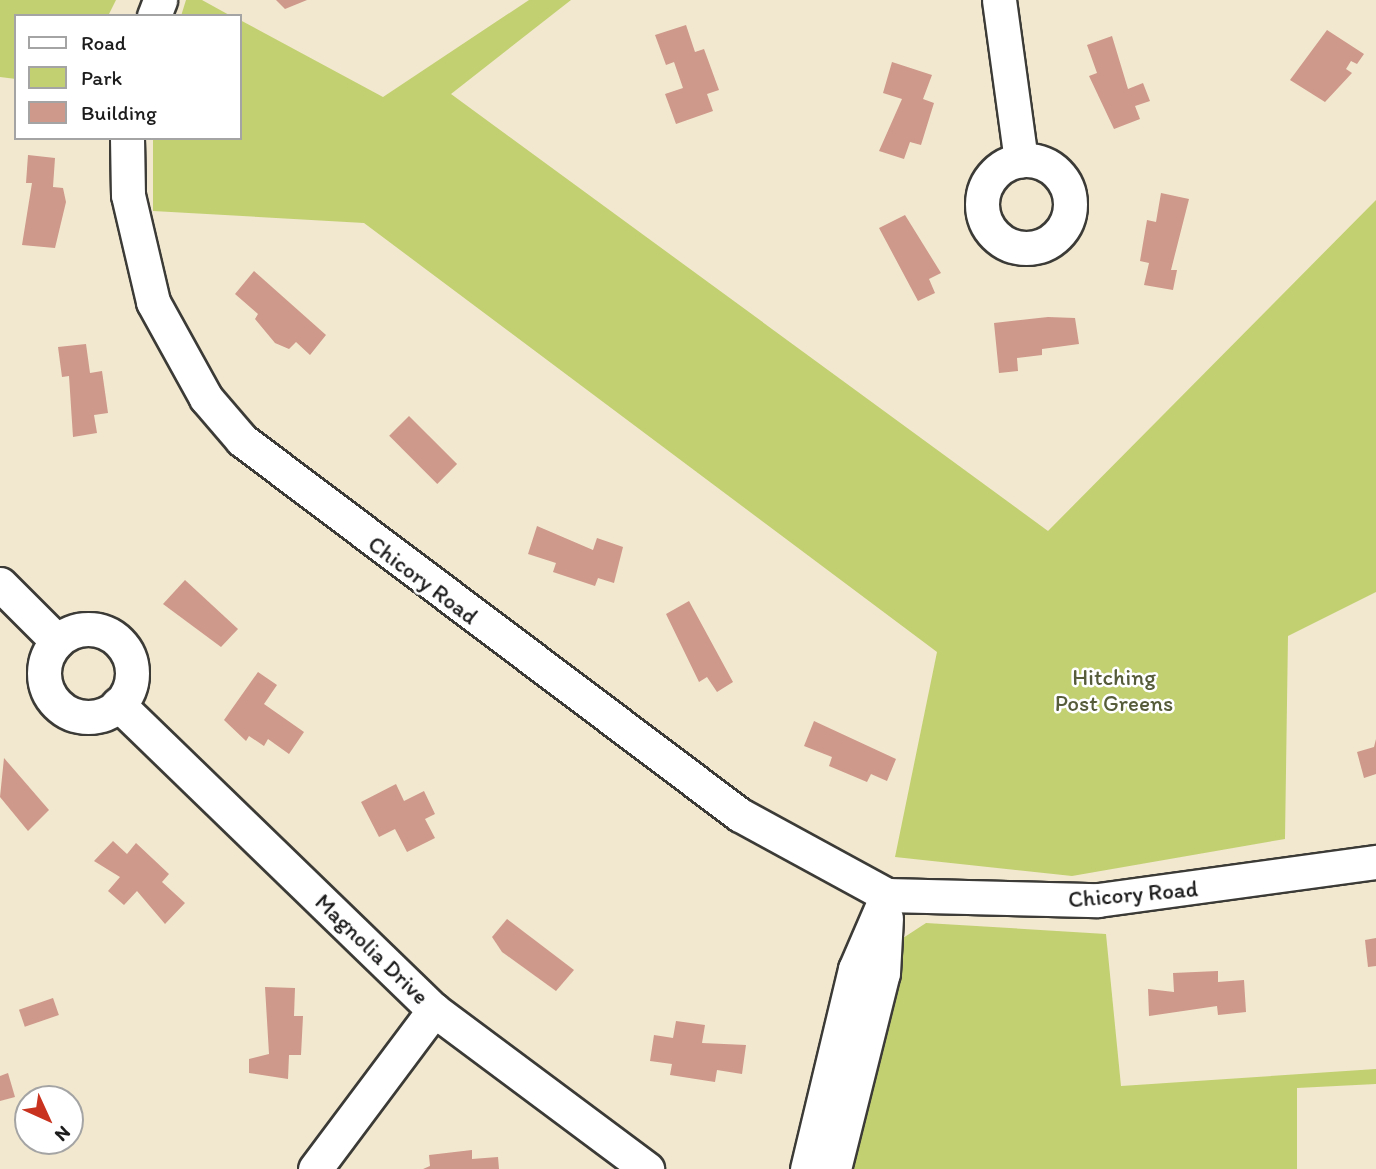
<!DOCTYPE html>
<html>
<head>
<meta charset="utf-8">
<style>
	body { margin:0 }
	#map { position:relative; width:1376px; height:1169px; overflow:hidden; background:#f2e8cf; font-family:Itim,sans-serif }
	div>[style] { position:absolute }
	.green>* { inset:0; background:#c2d072 }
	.building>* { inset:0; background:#ce988b; transform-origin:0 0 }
	.roads { filter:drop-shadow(2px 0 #3c3b37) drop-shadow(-2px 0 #3c3b37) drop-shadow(0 2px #3c3b37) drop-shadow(0 -2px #3c3b37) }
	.minor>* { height:33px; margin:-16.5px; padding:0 16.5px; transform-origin:16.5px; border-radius:16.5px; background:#fff }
	.minor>.ring { margin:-16.5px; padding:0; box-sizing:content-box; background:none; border:33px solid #fff; border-radius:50% }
	span { translate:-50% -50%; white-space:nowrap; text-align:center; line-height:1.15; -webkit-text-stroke:5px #fff; paint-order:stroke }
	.street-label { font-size:23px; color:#1c1c1c }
	.park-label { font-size:23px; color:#565b3a }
	.legend { position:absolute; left:14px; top:14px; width:228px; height:126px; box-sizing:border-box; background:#fff; border:2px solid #a4a4a4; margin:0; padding:9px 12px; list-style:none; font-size:21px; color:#1c1c1c }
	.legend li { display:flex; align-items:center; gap:14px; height:35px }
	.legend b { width:35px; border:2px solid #a4a4a4 }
	.north { position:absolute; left:14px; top:1085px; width:70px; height:70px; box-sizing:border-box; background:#fff; border:2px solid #a4a4a4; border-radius:50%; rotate:135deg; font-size:19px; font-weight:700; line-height:28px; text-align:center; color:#1c1c1c }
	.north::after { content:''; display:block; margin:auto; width:24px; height:32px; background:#c8321e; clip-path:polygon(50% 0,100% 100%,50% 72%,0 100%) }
</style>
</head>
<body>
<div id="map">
	<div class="green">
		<i style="clip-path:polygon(0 0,116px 0,108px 16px,16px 16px,16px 79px,0 77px)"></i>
		<i style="clip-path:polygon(186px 0,202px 0,231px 16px,181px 16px)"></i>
		<i style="clip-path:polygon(529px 0,571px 0,451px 94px,1048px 531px,1376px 200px,1376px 592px,1288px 636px,1285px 839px,1072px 876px,895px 857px,937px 652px,364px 223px,153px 211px,153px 138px,240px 138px,240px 20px,383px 97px)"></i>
		<i style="clip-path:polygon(926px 923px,1106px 934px,1121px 1086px,1376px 1069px,1376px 1084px,1297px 1088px,1297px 1169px,843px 1169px,900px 940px)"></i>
	</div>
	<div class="building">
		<i style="clip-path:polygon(276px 0,307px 0,285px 9px)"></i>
		<i style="clip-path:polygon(686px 25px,695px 52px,704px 49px,719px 90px,707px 94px,713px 111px,676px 124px,665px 94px,683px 88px,674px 62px,666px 65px,655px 35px)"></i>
		<i style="clip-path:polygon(1327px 30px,1364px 54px,1357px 64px,1351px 61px,1346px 69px,1352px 73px,1325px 102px,1290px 80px)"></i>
		<i style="clip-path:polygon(1112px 36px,1128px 89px,1143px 83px,1150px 101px,1135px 106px,1140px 119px,1114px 129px,1089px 76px,1097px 73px,1087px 45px)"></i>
		<i style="clip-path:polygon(892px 62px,932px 75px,923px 99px,934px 103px,921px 145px,910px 142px,904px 159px,879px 151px,902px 99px,883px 93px)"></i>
		<i style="clip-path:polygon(28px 155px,55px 158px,53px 187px,63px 188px,66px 202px,55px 248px,22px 245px,32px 183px,26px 183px)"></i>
		<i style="clip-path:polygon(1161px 193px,1189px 199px,1171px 270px,1177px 270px,1173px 290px,1144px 285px,1149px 263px,1140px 261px,1147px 220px,1156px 222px)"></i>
		<i style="clip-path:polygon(905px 215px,941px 273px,929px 279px,935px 293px,918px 301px,879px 228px)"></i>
		<i style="clip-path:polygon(254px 271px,326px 335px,310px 355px,296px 342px,289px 349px,275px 343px,255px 319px,258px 314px,235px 294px)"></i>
		<i style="clip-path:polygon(1048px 317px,1075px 318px,1079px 344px,1042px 349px,1042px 355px,1017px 358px,1018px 371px,999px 373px,994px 323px)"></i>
		<i style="clip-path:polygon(86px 344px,90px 373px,102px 371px,108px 413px,94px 415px,97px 433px,73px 437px,69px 376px,62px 377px,58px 347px)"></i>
		<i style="left:409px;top:416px;width:68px;height:28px;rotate:45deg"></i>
		<i style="clip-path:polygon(537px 526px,593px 550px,597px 538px,623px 547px,614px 583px,598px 578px,595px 586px,553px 572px,556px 563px,528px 554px)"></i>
		<i style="clip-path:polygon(185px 580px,238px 629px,221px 647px,163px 604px)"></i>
		<i style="clip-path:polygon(689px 601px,733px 682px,717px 692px,707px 677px,699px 682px,666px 614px)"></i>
		<i style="clip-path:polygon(258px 672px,277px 685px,264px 704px,304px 732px,289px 754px,268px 739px,264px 746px,249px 736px,246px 741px,224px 720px)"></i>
		<i style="clip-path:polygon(814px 721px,896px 759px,887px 781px,871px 774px,867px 782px,829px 766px,832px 757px,804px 746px)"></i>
		<i style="clip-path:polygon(1376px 739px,1376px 774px,1364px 778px,1357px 752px,1374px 747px)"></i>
		<i style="clip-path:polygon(4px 758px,49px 810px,28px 831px,0 797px)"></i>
		<i style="clip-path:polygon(396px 784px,404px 801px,424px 791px,435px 814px,425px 819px,435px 838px,407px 852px,395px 829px,379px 837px,361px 802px)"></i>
		<i style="clip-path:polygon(113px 841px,127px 854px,136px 843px,169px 874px,162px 882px,185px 903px,165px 924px,137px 891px,124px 905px,108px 891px,120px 877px,94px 861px)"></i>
		<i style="clip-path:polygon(507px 919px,574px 970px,556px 991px,502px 952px,492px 937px)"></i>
		<i style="clip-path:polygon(1376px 938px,1376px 966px,1368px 967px,1365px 940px)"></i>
		<i style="clip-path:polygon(1218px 971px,1218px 982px,1244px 980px,1246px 1012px,1218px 1015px,1217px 1006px,1149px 1016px,1148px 989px,1174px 992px,1173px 973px)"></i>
		<i style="clip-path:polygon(265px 987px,295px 988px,294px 1016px,303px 1016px,301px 1055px,289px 1055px,288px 1079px,249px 1073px,249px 1059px,269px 1054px)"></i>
		<i style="left:53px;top:998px;width:18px;height:36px;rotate:71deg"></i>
		<i style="clip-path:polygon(676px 1021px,705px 1025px,702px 1043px,746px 1045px,742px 1074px,717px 1070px,715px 1082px,670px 1075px,672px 1064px,650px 1061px,654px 1035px,673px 1038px)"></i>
		<i style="clip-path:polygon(8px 1073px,15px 1097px,0 1101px,0 1076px)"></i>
		<i style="clip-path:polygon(472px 1150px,472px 1159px,498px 1157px,499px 1169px,423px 1169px,430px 1166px,429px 1155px)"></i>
	</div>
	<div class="roads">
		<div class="minor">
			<i style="left:999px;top:0;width:162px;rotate:82.2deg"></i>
			<i style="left:154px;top:16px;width:17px;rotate:-69deg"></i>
			<i style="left:127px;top:138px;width:57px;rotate:89deg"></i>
			<i style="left:128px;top:195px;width:110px;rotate:76.8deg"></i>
			<i style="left:153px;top:302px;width:110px;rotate:61.1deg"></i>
			<i style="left:206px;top:398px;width:55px;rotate:49.4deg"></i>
			<i style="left:242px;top:440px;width:623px;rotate:36.98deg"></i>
			<i style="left:740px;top:815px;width:167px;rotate:28.6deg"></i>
			<i style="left:887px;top:895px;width:211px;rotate:1.4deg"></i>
			<i style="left:1098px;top:900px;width:281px;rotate:-7.8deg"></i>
			<i class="ring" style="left:982px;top:160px;width:55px;height:55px"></i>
			<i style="left:0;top:584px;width:81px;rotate:45deg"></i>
			<i class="ring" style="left:44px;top:629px;width:55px;height:55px"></i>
			<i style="left:118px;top:704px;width:440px;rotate:44.1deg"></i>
			<i style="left:434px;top:1010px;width:266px;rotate:36.7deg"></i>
			<i style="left:315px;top:1169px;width:199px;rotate:-53.2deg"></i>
			<i style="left:807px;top:1169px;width:206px;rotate:-76.5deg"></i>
			<i style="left:855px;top:969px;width:81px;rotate:-66.6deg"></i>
			<i style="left:834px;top:1169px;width:202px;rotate:-76deg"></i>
			<i style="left:883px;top:973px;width:55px;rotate:-86.9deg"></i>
		</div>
	</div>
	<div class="street-label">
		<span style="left:423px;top:580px;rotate:37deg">Chicory Road</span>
		<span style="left:1133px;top:894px;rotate:-5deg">Chicory Road</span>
		<span style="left:372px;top:949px;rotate:44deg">Magnolia Drive</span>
	</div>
	<div class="park-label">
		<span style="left:1114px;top:690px">Hitching<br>Post Greens</span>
	</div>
	<ul class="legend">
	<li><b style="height:9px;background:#fff"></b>Road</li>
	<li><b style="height:19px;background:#c2d072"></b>Park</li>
	<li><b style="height:19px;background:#ce988b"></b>Building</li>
	</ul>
	<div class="north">N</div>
</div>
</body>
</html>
